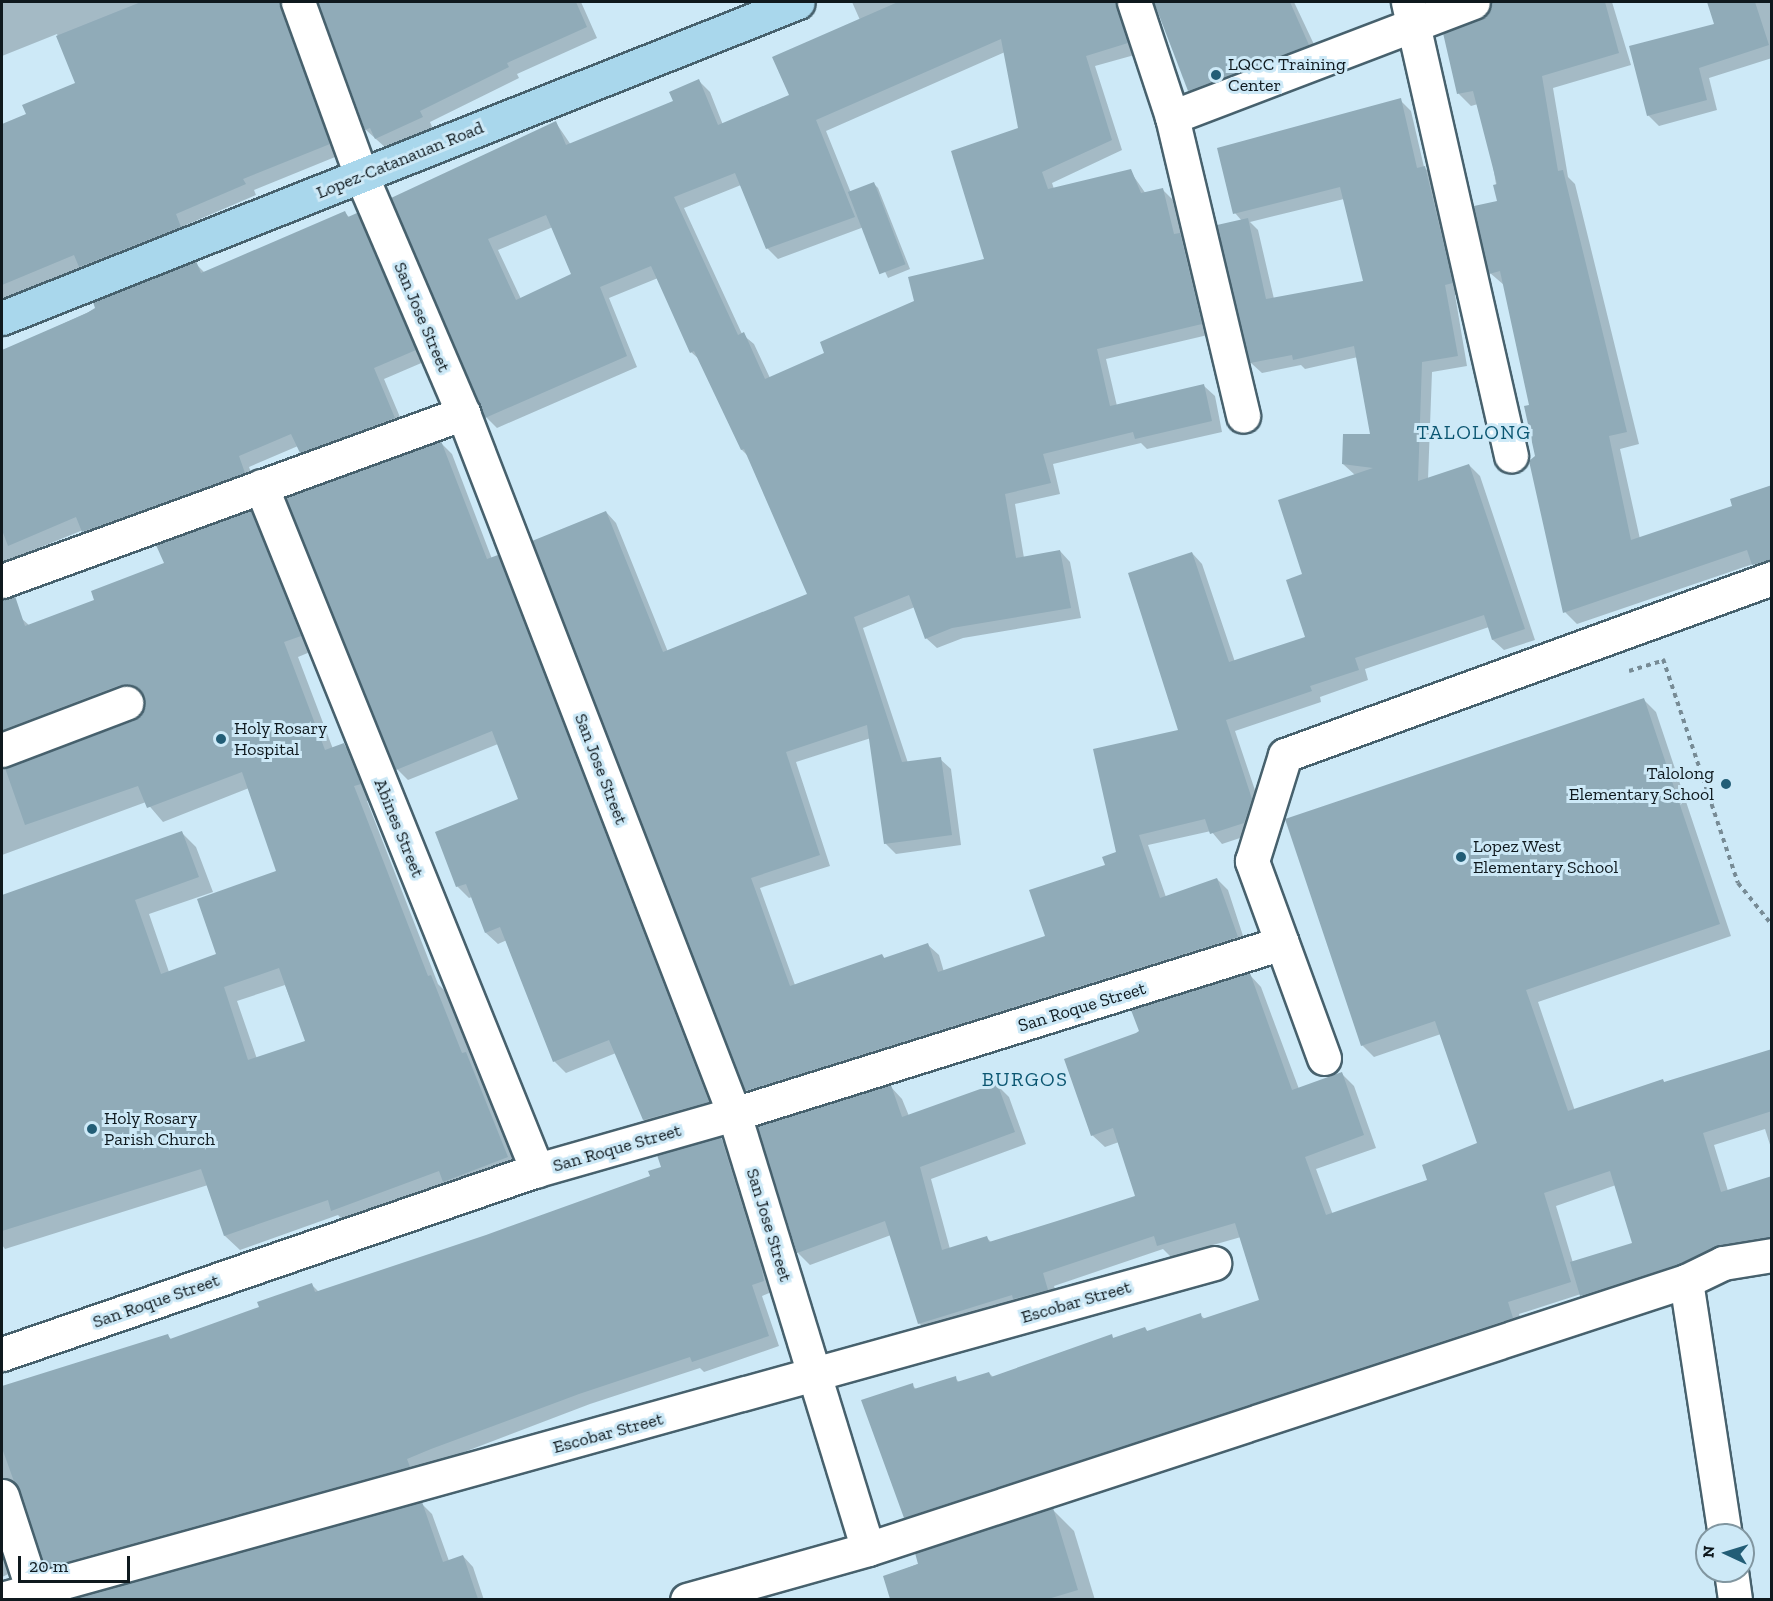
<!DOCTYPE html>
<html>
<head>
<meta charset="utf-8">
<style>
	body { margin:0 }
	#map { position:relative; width:1773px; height:1601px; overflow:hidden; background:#cde9f7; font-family:"Zilla Slab",serif }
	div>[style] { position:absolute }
	.shadow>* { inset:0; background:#0003 }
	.building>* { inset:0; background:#90abb8; transform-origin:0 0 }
	.path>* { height:4px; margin-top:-2px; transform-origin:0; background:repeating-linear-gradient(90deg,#778b95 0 4.5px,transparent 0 9px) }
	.roads { filter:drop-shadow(2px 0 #47616d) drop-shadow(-2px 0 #47616d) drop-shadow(0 2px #47616d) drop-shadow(0 -2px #47616d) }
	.minor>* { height:33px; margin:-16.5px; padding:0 16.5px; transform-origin:16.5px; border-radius:16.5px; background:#fff }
	.major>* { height:33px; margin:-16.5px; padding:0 16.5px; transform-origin:16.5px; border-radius:16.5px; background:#a9d7ec }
	.dots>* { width:16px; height:16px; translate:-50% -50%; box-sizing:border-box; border:3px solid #cde9f7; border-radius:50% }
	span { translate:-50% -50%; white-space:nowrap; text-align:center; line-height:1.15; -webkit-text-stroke:6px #cde9f7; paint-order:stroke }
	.poi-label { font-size:18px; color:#0f191e }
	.left { translate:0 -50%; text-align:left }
	.right { translate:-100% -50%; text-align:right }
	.street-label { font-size:18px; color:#0f191e }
	.neighbourhood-label { font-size:20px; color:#0b5671; letter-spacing:1.5px }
	.frame { position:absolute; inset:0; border:3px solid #0f191e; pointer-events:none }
	.north { position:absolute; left:1695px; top:1523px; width:60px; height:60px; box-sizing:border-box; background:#cde9f7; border:2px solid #8196a0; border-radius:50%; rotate:274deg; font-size:16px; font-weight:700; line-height:24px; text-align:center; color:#0f191e }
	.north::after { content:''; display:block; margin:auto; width:21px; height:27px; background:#225d76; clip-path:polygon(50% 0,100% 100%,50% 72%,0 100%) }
	.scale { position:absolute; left:18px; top:1556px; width:112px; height:27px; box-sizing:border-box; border:3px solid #0f191e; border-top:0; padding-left:8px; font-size:18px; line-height:21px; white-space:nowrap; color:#0f191e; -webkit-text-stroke:4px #cde9f7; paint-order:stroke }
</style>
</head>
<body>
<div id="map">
	<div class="shadow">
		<i style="clip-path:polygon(2px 2px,297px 2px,340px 155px,254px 190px,256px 195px,186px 225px,191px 238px,91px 278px,82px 268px,2px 302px,2px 125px,28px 115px,77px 84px,57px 34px,2px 56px)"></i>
		<i style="clip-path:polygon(319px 2px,581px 2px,597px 38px,517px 74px,519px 78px,430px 122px,433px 129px,387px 149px,366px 130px)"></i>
		<i style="clip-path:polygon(evenodd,852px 2px,1130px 2px,1138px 54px,1095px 66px,1122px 150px,1052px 183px,1054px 189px,1130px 171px,1146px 194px,1163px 190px,1173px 200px,1182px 236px,1190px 245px,1212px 334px,1106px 359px,1117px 406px,1204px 386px,1215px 396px,1222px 432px,1147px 449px,1141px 443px,1053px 464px,1060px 494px,1015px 504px,1024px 558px,1060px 551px,1070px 562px,1081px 618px,963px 638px,937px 648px,926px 638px,915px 607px,863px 628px,908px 763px,940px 759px,951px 769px,961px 845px,896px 854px,885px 843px,871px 738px,796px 762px,830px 866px,760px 888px,795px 985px,882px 955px,885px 959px,928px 945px,939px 955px,944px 972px,1046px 937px,1117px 853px,1180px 731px,1192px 553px,1202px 564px,1235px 662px,1307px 638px,1304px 575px,1355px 475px,1343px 464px,1372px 436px,1358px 357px,1305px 369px,1301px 365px,1262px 373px,1251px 363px,1242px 221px,1235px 213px,1400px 100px,1411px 111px,1424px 167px,1435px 178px,1462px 293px,1455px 295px,1467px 366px,1432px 372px,1428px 479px,1469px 465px,1480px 476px,1535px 640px,1504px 650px,1493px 640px,1489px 627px,1365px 669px,1368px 680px,1320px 697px,1321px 702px,1235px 731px,1262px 811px,1255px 833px,1222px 844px,1211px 831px,1148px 845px,1166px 897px,1217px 879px,1228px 890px,1247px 948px,757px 1101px,746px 1090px,606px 512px,616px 523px,668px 652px,809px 595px,749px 457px,742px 450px,700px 360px,691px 352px,658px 278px,609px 298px,637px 367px,497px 428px,486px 417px,393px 198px,556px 123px,571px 145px,675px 102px,699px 81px,710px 92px,723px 125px,791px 96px,860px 20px,852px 2px,1005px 52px,1020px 129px,986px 260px,826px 354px,770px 378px,754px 344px,742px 334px,684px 208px,741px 185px,767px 248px,778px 259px,864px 227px,888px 278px,910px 269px,878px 188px,874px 184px,851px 193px,826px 131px,1005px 52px,852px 2px,1344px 199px,1364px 282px,1274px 299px,1258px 230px,1250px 222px,1344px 199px,852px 2px,553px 227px,573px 275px,521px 299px,498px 250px,553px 227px)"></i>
		<i style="clip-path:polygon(1154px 2px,1294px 2px,1319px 55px,1200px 101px,1189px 90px)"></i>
		<i style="clip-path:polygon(1491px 2px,1612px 2px,1631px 65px,1553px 88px,1568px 177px,1575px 184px,1639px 444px,1620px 449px,1640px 539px,1734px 507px,1772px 486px,1772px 568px,1763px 570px,1756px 563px,1577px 624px,1565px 612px,1531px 406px,1504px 285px,1490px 273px,1499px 202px,1487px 130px,1478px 104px,1471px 106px,1459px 94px,1445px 34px,1488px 15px)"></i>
		<i style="clip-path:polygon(1717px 2px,1772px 2px,1772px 58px,1709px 78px,1717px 110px,1659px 126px,1648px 115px,1716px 25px,1709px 4px)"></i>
		<i style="clip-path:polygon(345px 213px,350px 218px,357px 215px,368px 226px,426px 361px,384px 379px,405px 429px,312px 463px,298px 446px,249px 467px,255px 484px,95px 542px,83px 530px,2px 563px,2px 346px,4px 351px,195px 263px,205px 273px)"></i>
		<i style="clip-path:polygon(441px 443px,452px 454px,492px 559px,497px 557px,509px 568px,720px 1113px,656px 1131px,644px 1120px,616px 1053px,566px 1073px,554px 1061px,507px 940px,498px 944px,486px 933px,472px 897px,469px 898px,457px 886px,520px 800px,498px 744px,408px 780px,397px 769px)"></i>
		<i style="clip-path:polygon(evenodd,250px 512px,265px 526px,315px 650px,298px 657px,333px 749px,344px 745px,358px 759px,374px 798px,367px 801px,438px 984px,445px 991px,472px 1059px,480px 1068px,522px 1172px,347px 1224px,338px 1215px,240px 1250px,225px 1236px,208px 1185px,5px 1249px,2px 1245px,2px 896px,182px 833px,196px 847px,213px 892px,149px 914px,169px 972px,218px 955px,278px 872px,249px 788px,163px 822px,146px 802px,2px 855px,2px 770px,134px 722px,146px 706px,144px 699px,10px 746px,2px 756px,2px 625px,21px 618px,30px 626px,96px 601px,166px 564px,250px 512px,285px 985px,307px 1041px,257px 1059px,237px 1001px,285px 985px)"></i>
		<i style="clip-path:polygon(evenodd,1644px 700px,1656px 712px,1731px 936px,1538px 1002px,1575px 1111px,1662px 1080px,1665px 1083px,1772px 1056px,1772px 1151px,1765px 1129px,1714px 1145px,1728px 1191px,1772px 1177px,1772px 1250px,1594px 1307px,1581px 1294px,1519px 1314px,1524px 1330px,917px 1529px,905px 1517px,912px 1385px,917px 1390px,955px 1378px,960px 1383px,989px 1373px,993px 1377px,1111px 1336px,1114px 1339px,1145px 1329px,1148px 1332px,1200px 1315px,1205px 1319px,1261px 1300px,1241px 1237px,1171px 1257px,1163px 1249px,1054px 1286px,1059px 1302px,931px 1335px,919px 1323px,891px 1235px,810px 1265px,798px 1253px,890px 1086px,902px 1099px,909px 1116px,996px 1084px,1009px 1097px,1026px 1144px,931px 1179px,950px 1249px,987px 1238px,992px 1243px,1137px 1197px,1119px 1142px,1105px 1147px,1092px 1135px,1137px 1035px,1249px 974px,1261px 987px,1299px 1089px,1342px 1074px,1354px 1086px,1376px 1148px,1316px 1169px,1333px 1215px,1429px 1181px,1479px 1144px,1441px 1034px,1374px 1057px,1362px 1045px,1644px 700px,1616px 1185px,1634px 1244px,1573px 1263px,1556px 1206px,1616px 1185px)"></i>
		<i style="clip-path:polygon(721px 1139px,732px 1149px,774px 1291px,762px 1296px,779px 1346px,704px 1372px,700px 1368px,590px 1404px,417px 1470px,57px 1577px,46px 1567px,19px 1491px,2px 1495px,2px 1388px,167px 1335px,172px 1340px,261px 1308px,312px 1285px,319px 1292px,487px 1236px,651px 1177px)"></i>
		<i style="clip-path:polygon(422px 1504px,432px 1514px,449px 1561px,463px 1556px,473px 1567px,484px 1600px,76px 1600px)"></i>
		<i style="clip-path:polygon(1053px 1510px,1074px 1531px,1095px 1600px,892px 1600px,885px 1577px)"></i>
		<i style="clip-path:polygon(2px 1530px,13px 1572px,2px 1577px)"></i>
	</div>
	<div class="building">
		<i style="clip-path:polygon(141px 2px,280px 2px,330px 144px,243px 179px,246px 184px,176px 214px,181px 227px,79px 267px,74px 255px,2px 285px,2px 124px,26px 114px,22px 105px,75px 83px,56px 36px)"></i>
		<i style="clip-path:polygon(318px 2px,576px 2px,587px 27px,507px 63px,509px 67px,420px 111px,423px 117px,375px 139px,370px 128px,365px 130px)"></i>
		<i style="clip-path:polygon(evenodd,898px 2px,1116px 2px,1128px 43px,1086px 56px,1112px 140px,1042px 172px,1048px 189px,1131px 169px,1141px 193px,1163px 188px,1174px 234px,1180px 233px,1202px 324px,1097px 349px,1110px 406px,1204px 384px,1212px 421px,1135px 439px,1133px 432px,1043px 454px,1051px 483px,1005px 494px,1016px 558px,1060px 550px,1071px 608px,952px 628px,925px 639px,909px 595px,854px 617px,902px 762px,941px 757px,952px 835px,884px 844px,867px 725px,786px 752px,820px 855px,751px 878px,790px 986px,882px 954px,884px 958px,928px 943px,938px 972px,1045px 936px,1029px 890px,1105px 865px,1102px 857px,1116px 852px,1093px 749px,1178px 730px,1128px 573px,1192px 552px,1229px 662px,1305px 637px,1286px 580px,1302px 574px,1278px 500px,1373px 468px,1342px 464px,1343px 434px,1370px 434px,1354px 346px,1293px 360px,1292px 355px,1250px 363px,1217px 225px,1248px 218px,1266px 299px,1363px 281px,1340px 187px,1233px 214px,1217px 148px,1401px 98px,1417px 168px,1425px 166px,1453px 283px,1445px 285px,1458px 356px,1422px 362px,1418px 481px,1469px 464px,1525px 629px,1492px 640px,1484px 615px,1355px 658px,1359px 670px,1310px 686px,1312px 691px,1226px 720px,1252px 799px,1244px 823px,1210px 834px,1205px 819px,1139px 835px,1160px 898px,1217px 878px,1238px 937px,745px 1091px,532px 541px,606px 511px,663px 652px,807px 594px,744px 449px,741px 450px,694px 351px,690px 353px,651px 266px,600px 287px,627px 356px,485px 418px,391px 198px,556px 121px,566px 145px,673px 101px,669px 92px,699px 79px,718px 125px,789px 95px,772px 57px,898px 2px,1001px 39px,1018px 128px,951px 151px,984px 259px,908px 277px,914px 301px,820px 342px,824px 353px,765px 379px,744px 332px,738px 335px,674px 197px,735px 173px,766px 249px,855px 217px,816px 120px,1001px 39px,898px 2px,546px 215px,571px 274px,516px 300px,488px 239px,546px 215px)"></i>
		<i style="clip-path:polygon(1154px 2px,1290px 2px,1309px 45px,1188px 91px)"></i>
		<i style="clip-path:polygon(1491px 2px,1605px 2px,1619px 53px,1542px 76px,1558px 171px,1563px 170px,1627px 432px,1609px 436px,1631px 540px,1732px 506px,1730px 499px,1772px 485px,1772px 560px,1752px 565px,1747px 550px,1563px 613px,1529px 461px,1535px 456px,1524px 406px,1529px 405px,1500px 271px,1489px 274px,1474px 206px,1497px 201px,1493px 185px,1497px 184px,1473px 91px,1457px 94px,1443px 33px,1480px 19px,1488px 13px)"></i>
		<i style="clip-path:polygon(1707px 2px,1755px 2px,1769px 45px,1699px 68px,1707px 100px,1647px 116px,1629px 46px,1714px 24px)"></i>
		<i style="left:874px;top:182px;width:88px;height:28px;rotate:69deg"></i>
		<i style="clip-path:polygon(345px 211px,348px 217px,357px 213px,416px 350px,374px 368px,395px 418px,300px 453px,291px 434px,239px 456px,245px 473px,82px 532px,76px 517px,8px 546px,2px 530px,2px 350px,87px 313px,95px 308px,93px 302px,196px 261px,201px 273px)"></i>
		<i style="clip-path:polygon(441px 441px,487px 559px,498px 555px,709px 1102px,643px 1120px,609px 1040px,553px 1062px,500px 927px,485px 933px,466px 884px,456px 887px,435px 832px,518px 799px,492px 731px,396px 770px,286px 498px)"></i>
		<i style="clip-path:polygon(evenodd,251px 510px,301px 636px,284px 642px,325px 750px,344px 743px,361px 784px,354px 786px,428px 976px,431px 975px,462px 1053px,466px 1052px,508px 1157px,443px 1182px,439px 1171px,331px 1211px,328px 1200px,224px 1236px,201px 1169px,2px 1231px,2px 895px,182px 831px,199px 877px,135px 900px,161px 974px,216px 954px,197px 899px,276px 871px,242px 772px,147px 808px,138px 786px,25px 825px,5px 768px,133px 721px,141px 714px,144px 697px,137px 688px,120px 685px,2px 730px,2px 599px,15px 596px,25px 626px,94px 600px,91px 591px,164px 563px,156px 545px,251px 510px,279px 968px,305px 1041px,248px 1060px,224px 987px,279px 968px)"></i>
		<i style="clip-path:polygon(1644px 698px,1720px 924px,1526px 990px,1568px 1111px,1663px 1079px,1664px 1082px,1772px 1049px,1772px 1111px,1703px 1133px,1721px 1192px,1772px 1176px,1772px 1237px,1720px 1245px,1679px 1264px,1580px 1296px,1570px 1262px,1632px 1243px,1610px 1171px,1544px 1193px,1571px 1282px,1508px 1302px,1513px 1318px,904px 1518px,861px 1400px,913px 1383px,914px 1389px,956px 1376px,957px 1382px,989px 1372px,991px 1377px,1112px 1334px,1113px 1338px,1145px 1327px,1147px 1331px,1201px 1313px,1202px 1319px,1259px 1300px,1235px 1223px,1157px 1246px,1154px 1236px,1043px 1273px,1048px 1290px,1013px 1299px,1012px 1295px,918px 1324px,885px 1221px,797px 1253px,757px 1126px,891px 1085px,902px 1117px,997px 1083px,1015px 1132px,920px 1167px,942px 1250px,987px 1236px,989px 1242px,1057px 1221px,1135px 1196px,1113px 1128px,1091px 1136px,1064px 1059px,1136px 1033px,1139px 1031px,1131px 1010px,1250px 973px,1292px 1090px,1342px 1072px,1364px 1135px,1305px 1157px,1326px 1215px,1427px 1180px,1422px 1165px,1477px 1143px,1435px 1021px,1361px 1046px,1285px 819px)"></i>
		<i style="clip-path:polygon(721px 1137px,761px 1266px,764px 1281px,752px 1285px,769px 1336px,692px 1362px,690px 1357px,579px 1394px,431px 1449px,407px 1459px,410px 1467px,45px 1568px,2px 1448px,2px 1386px,168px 1334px,170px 1339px,259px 1307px,257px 1302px,312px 1283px,315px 1292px,486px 1235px,650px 1176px,648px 1171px,661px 1167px,657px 1155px)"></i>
		<i style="clip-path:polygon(422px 1502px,443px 1562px,463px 1555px,478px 1599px,70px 1599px)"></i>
		<i style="clip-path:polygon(1053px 1508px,1078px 1590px,1048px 1599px,890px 1599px,883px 1576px,918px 1564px,915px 1553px)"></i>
	</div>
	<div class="path">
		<i style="left:1663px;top:659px;width:236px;rotate:71.5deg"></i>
		<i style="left:1738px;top:883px;width:54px;rotate:51deg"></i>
		<i style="left:1629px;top:671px;width:37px;rotate:-17deg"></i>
	</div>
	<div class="roads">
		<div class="minor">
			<i style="left:298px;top:2px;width:184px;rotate:70deg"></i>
			<i style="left:361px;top:175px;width:259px;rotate:66.8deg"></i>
			<i style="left:463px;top:413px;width:752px;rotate:68.86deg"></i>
			<i style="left:734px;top:1114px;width:455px;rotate:72.9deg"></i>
			<i style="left:1134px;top:2px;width:121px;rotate:71.7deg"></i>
			<i style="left:1172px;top:117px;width:307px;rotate:76.6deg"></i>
			<i style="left:1408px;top:2px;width:465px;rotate:77.2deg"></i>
			<i style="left:1172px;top:117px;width:322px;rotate:-20.9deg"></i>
			<i style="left:261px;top:486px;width:738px;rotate:68.03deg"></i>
			<i style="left:2px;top:581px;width:491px;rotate:-20deg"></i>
			<i style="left:2px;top:750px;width:133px;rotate:-20.8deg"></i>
			<i style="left:1324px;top:1058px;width:210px;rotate:-110.1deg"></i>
			<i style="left:1252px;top:861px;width:111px;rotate:-72.7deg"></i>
			<i style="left:1285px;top:755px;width:518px;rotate:-19.97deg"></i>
			<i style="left:1686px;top:1281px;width:257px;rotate:81.3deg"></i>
			<i style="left:2px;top:1354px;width:566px;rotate:-18.98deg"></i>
			<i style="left:537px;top:1170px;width:205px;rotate:-15.9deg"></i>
			<i style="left:734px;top:1114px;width:574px;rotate:-17.33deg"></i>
			<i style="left:2px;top:1496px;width:100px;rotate:71.9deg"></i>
			<i style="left:1731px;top:1571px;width:29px;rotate:82deg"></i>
			<i style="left:2px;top:1599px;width:1258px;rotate:-15.49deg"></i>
			<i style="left:687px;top:1600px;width:188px;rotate:-15.7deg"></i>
			<i style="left:868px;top:1549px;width:861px;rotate:-18.14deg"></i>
			<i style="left:1686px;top:1281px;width:41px;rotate:-25.9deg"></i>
			<i style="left:1723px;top:1263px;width:50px;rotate:-9.3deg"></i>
		</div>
		<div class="major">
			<i style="left:2px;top:318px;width:856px;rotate:-21.65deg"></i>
		</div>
	</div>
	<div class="dots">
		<i style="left:1216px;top:75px;background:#225d76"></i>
		<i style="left:221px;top:739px;background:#225d76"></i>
		<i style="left:1726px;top:784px;background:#225d76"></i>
		<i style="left:1461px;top:857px;background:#225d76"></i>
		<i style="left:92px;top:1129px;background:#225d76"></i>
	</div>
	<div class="poi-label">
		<span class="left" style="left:1228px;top:75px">LQCC Training<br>Center</span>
		<span class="left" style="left:234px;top:739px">Holy Rosary<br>Hospital</span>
		<span class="right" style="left:1714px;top:784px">Talolong<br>Elementary School</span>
		<span class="left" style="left:1473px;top:857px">Lopez West<br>Elementary School</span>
		<span class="left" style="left:104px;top:1129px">Holy Rosary<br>Parish Church</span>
	</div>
	<div class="street-label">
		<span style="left:400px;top:160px;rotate:-22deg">Lopez-Catanauan Road</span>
		<span style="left:422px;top:317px;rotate:67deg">San Jose Street</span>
		<span style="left:601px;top:769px;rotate:69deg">San Jose Street</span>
		<span style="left:399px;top:828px;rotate:68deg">Abines Street</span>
		<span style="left:1082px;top:1007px;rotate:-17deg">San Roque Street</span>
		<span style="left:617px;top:1148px;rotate:-16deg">San Roque Street</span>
		<span style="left:769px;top:1225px;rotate:73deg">San Jose Street</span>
		<span style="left:156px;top:1301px;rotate:-19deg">San Roque Street</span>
		<span style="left:1076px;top:1302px;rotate:-16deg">Escobar Street</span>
		<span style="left:608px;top:1433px;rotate:-15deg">Escobar Street</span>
	</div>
	<div class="neighbourhood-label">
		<span style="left:1474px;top:432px">TALOLONG</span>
		<span style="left:1025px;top:1079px">BURGOS</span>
	</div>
	<div class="frame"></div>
	<div class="north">N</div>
	<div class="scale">20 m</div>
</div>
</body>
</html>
